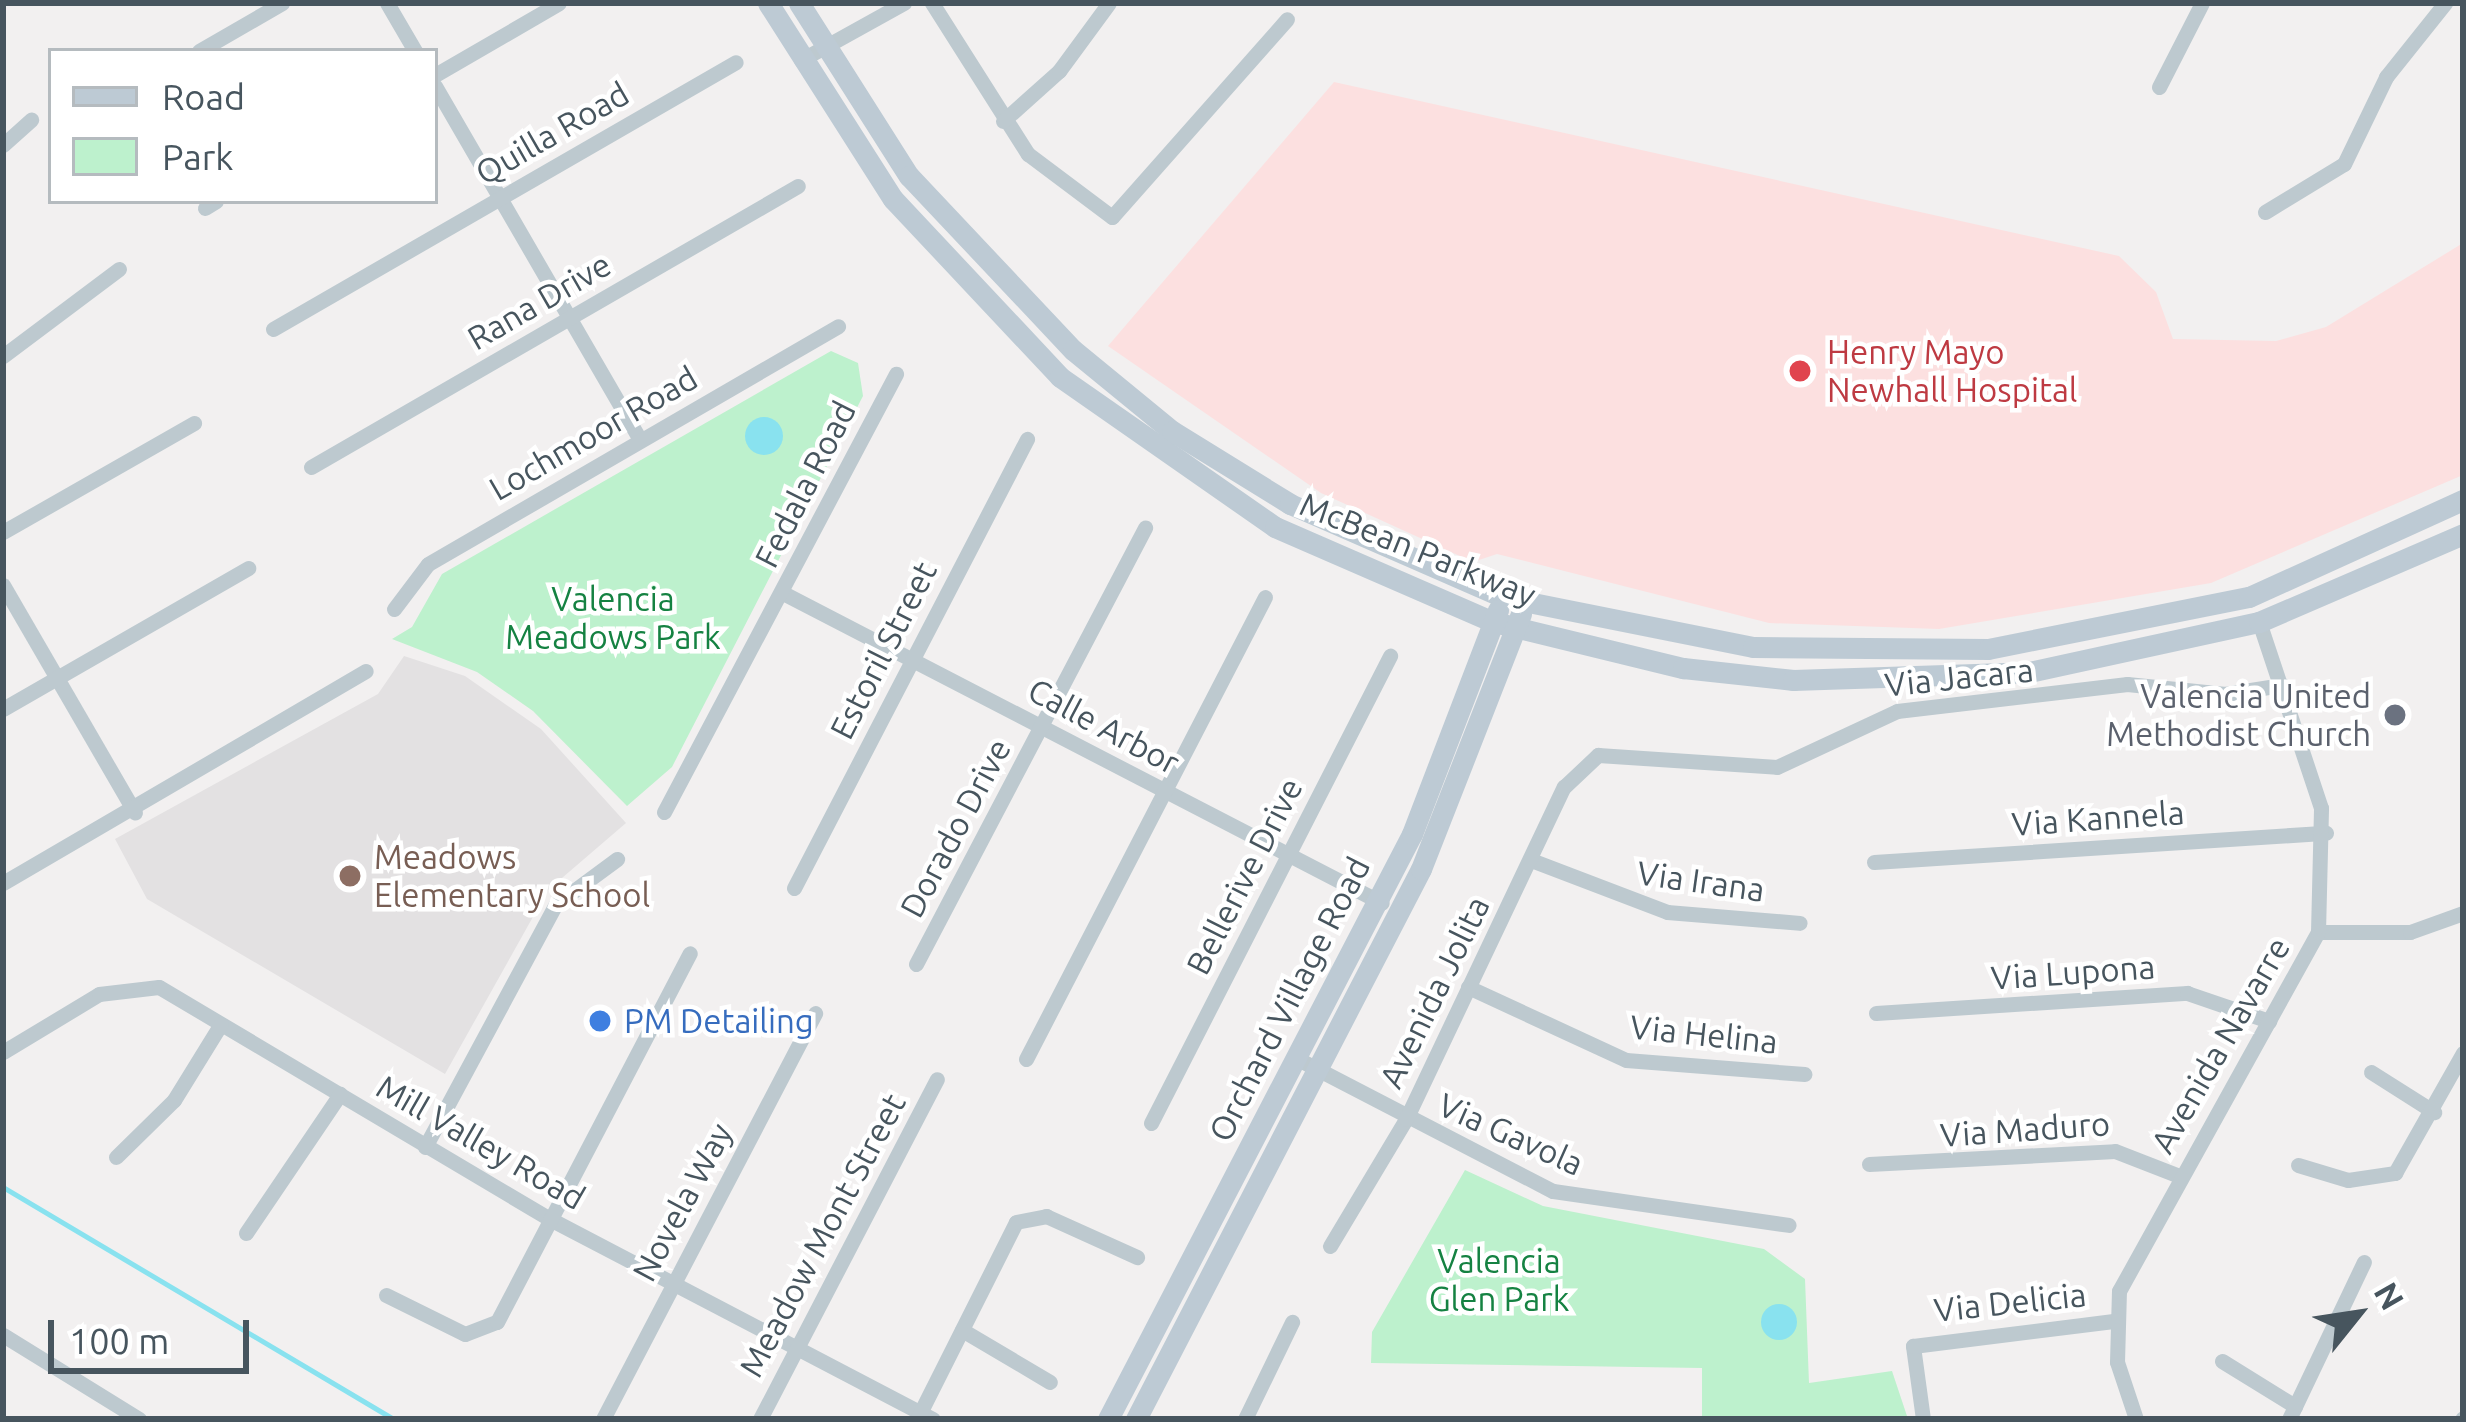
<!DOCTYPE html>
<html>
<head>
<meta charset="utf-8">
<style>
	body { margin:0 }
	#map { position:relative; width:2466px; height:1422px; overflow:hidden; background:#f2f0f0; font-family:Ubuntu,sans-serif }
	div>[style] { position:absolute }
	.education>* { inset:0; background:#e3e1e2 }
	.medical>* { inset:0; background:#fce0e0 }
	.green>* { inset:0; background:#bdf1cd }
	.water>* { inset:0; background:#89e2ef }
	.round { border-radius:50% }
	.stream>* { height:4.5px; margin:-2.25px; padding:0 2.25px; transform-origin:2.25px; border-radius:2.25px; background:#89e2ef }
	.street>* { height:15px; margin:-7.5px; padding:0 7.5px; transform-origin:7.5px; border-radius:7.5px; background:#bdc9cf }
	.secondary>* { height:21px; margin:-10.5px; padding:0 10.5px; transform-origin:10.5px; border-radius:10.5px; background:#bdcad4 }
	.dots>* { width:33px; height:33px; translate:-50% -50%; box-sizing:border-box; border:6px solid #fff; border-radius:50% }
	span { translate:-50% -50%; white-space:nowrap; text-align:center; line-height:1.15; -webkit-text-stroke:9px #fff; paint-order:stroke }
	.street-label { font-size:33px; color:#47555e }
	.health-label { font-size:33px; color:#be3a42 }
	.left { translate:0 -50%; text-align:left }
	.park-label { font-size:33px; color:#158242 }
	.worship-label { font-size:33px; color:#5b616d }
	.right { translate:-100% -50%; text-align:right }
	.education-label { font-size:33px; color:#785e54 }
	.shop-label { font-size:33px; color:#366cbe }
	.frame { position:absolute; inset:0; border:6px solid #47555e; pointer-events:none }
	.legend { position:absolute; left:48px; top:48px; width:390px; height:156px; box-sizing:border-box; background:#fff; border:3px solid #b5bbbf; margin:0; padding:15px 21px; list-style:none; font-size:36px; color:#47555e }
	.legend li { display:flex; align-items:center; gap:24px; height:60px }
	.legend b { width:60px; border:3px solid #b5bbbf }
	.north { position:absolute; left:2298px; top:1254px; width:120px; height:120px; -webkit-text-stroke:9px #fff; paint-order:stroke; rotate:60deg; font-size:33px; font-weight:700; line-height:48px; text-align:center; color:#47555e }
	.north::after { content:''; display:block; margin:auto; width:42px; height:54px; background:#47555e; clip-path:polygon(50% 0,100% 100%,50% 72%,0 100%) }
	.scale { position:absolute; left:48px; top:1320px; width:201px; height:54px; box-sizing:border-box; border:6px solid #47555e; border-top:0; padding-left:15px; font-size:36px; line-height:42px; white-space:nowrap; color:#47555e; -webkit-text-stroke:9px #fff; paint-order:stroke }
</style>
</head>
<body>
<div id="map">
	<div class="education">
		<i style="clip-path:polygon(404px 656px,465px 676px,541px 729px,626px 823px,548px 890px,445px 1074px,147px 899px,115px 839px,378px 694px)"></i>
	</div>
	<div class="medical">
		<i style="clip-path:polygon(1334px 82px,2119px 256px,2156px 292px,2173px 339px,2276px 341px,2326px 327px,2463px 243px,2463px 475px,2211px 583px,1939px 629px,1769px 623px,1497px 554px,1473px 562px,1321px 493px,1108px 346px)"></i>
	</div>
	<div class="green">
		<i style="clip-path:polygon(831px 351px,858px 363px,863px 396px,672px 767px,627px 806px,533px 711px,477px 672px,392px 639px,412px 627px,442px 574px)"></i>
		<i style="clip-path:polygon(1465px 1170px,1543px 1206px,1764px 1249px,1805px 1279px,1809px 1383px,1892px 1371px,1908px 1419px,1702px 1419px,1702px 1368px,1371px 1363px,1372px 1332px)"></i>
	</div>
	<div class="water">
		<i class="round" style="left:745px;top:417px;width:38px;height:38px"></i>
		<i class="round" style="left:1761px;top:1304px;width:36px;height:36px"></i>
	</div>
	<div class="stream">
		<i style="left:3px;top:1187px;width:454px;rotate:30.7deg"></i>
	</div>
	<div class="street">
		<i style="left:387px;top:3px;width:56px;rotate:59.7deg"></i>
		<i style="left:932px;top:3px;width:179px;rotate:57.6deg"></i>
		<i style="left:1028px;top:154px;width:105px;rotate:36.9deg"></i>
		<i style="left:1112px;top:217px;width:264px;rotate:-48.5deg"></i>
		<i style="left:199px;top:51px;width:96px;rotate:-30deg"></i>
		<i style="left:801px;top:60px;width:118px;rotate:-29deg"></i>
		<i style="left:435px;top:75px;width:143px;rotate:-30.1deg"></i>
		<i style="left:435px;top:86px;width:408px;rotate:59.9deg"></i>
		<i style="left:2159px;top:87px;width:94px;rotate:-62.9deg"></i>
		<i style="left:1003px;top:121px;width:75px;rotate:-41.8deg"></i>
		<i style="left:1059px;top:71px;width:84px;rotate:-53.7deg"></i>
		<i style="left:3px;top:145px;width:38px;rotate:-42deg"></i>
		<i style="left:205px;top:208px;width:13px;rotate:-32deg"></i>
		<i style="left:2265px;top:212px;width:92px;rotate:-31.3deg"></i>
		<i style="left:2344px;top:164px;width:97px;rotate:-64.2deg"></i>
		<i style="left:2386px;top:77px;width:95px;rotate:-51.4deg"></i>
		<i style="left:273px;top:329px;width:534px;rotate:-29.97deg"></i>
		<i style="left:3px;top:356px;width:145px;rotate:-36.9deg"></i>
		<i style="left:311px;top:467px;width:562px;rotate:-29.99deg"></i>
		<i style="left:3px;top:532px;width:220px;rotate:-29.7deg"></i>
		<i style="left:3px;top:585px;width:263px;rotate:59.9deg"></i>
		<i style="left:783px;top:593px;width:674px;rotate:27.36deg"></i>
		<i style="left:394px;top:609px;width:56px;rotate:-52.9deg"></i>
		<i style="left:428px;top:564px;width:474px;rotate:-30.1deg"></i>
		<i style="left:3px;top:709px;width:283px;rotate:-29.9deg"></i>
		<i style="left:664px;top:812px;width:496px;rotate:-62.1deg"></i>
		<i style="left:1531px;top:860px;width:146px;rotate:20.9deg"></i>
		<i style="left:1667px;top:912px;width:133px;rotate:4.7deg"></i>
		<i style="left:1874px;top:862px;width:453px;rotate:-3.7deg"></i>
		<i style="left:3px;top:883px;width:420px;rotate:-30.3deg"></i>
		<i style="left:794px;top:888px;width:506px;rotate:-62.57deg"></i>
		<i style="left:2318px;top:932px;width:92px"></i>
		<i style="left:2410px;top:932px;width:56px;rotate:-19.7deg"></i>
		<i style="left:916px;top:964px;width:493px;rotate:-62.3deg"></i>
		<i style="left:1468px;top:987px;width:174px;rotate:24.8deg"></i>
		<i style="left:1626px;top:1060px;width:179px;rotate:4.5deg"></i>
		<i style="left:1876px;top:1013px;width:312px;rotate:-3.7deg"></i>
		<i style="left:2187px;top:993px;width:87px;rotate:18.9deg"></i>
		<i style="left:3px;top:1052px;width:112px;rotate:-31.1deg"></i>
		<i style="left:99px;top:994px;width:60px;rotate:-6.7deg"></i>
		<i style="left:159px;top:987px;width:455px;rotate:30.7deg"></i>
		<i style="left:550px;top:1219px;width:432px;rotate:27.6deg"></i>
		<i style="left:1296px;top:1058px;width:289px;rotate:27.4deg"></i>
		<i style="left:1553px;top:1191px;width:238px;rotate:8.2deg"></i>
		<i style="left:1026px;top:1059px;width:520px;rotate:-62.65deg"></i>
		<i style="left:2371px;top:1072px;width:75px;rotate:32.4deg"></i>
		<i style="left:1151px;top:1123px;width:525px;rotate:-62.9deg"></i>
		<i style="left:425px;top:1147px;width:276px;rotate:-61.7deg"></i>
		<i style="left:556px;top:904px;width:76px;rotate:-36.4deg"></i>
		<i style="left:116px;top:1157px;width:81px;rotate:-44.5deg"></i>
		<i style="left:174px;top:1100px;width:89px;rotate:-58.3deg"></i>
		<i style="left:1869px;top:1164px;width:246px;rotate:-3deg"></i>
		<i style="left:2115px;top:1151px;width:69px;rotate:21.3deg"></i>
		<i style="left:2298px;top:1165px;width:52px;rotate:16.7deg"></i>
		<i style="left:2348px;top:1180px;width:48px;rotate:-8.5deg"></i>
		<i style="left:2395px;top:1173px;width:138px;rotate:-60.5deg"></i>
		<i style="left:246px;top:1233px;width:168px;rotate:-55.9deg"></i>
		<i style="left:1330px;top:1246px;width:148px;rotate:-59.1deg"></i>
		<i style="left:1406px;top:1119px;width:368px;rotate:-64.6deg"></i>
		<i style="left:1564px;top:787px;width:47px;rotate:-43.3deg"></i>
		<i style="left:1598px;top:755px;width:179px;rotate:3.8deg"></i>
		<i style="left:1777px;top:767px;width:132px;rotate:-25deg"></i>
		<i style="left:1897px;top:711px;width:232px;rotate:-6.7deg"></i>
		<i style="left:2127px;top:684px;width:99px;rotate:5.8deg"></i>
		<i style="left:2225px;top:694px;width:58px;rotate:-9deg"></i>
		<i style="left:386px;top:1295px;width:88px;rotate:26.3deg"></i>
		<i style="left:465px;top:1334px;width:34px;rotate:-21deg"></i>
		<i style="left:497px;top:1322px;width:416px;rotate:-62.4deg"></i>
		<i style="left:962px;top:1330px;width:102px;rotate:30.6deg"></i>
		<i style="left:3px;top:1335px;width:160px;rotate:31.7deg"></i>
		<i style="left:2222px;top:1361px;width:86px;rotate:31.7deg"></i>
		<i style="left:603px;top:1419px;width:458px;rotate:-62.4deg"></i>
		<i style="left:760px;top:1419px;width:383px;rotate:-62.5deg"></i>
		<i style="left:917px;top:1419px;width:220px;rotate:-63.3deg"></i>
		<i style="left:1016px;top:1222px;width:31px;rotate:-11deg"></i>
		<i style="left:1046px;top:1216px;width:100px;rotate:24.3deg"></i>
		<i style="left:1245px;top:1419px;width:108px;rotate:-64.1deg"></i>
		<i style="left:1923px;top:1419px;width:74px;rotate:-97.8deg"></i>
		<i style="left:1913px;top:1346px;width:204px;rotate:-7.1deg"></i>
		<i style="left:2136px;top:1419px;width:60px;rotate:-108.4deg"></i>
		<i style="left:2117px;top:1362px;width:71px;rotate:-88.4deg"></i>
		<i style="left:2119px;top:1291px;width:410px;rotate:-61deg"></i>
		<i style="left:2318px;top:932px;width:124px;rotate:-88.6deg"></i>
		<i style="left:2321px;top:808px;width:196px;rotate:-108.4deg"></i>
		<i style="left:2289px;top:1419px;width:174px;rotate:-64.5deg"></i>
		<i style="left:2462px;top:1419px;width:1px;rotate:-45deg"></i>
	</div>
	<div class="secondary">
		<i style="left:768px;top:3px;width:232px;rotate:57.5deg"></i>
		<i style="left:893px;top:199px;width:244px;rotate:46.8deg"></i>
		<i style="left:1060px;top:377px;width:262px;rotate:34.9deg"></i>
		<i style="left:1275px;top:527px;width:239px;rotate:23.5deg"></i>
		<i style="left:1494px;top:622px;width:195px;rotate:13.7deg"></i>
		<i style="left:1683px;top:668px;width:111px;rotate:6.2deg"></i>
		<i style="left:1793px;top:680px;width:236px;rotate:-1.9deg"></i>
		<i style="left:2029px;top:672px;width:235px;rotate:-12.3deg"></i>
		<i style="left:2259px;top:622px;width:222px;rotate:-23.3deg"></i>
		<i style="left:799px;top:3px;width:205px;rotate:57.6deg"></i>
		<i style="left:909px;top:176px;width:239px;rotate:46.7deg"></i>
		<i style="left:1073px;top:350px;width:128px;rotate:39.3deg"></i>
		<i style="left:1172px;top:431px;width:139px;rotate:31.7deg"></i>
		<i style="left:1290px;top:504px;width:232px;rotate:23.6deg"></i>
		<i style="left:1503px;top:597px;width:255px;rotate:11.3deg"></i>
		<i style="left:1753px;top:647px;width:235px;rotate:0.5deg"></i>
		<i style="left:1988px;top:649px;width:266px;rotate:-11.3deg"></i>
		<i style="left:2249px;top:597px;width:235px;rotate:-24.4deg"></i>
		<i style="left:1108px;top:1419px;width:659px;rotate:-62.54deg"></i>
		<i style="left:1412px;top:834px;width:240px;rotate:-69deg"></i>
		<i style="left:1136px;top:1419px;width:619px;rotate:-62.61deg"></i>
		<i style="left:1421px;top:869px;width:274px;rotate:-68.6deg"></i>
	</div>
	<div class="dots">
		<i style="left:1800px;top:371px;background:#e0444e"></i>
		<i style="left:2395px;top:715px;background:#6b7280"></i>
		<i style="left:350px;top:876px;background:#8d6e63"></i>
		<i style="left:600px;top:1021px;background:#3f7fe0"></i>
	</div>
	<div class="street-label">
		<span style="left:552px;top:133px;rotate:-30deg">Quilla Road</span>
		<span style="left:539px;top:301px;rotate:-30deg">Rana Drive</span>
		<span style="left:593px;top:433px;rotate:-30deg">Lochmoor Road</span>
		<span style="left:805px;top:484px;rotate:-63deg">Fedala Road</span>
		<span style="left:1418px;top:549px;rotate:22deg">McBean Parkway</span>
		<span style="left:883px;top:650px;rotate:-63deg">Estoril Street</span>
		<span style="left:1959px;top:677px;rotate:-6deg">Via Jacara</span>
		<span style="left:1104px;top:726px;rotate:28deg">Calle Arbor</span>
		<span style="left:2098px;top:818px;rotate:-4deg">Via Kannela</span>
		<span style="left:955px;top:828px;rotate:-62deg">Dorado Drive</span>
		<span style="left:1244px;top:876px;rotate:-63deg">Bellerive Drive</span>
		<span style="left:1701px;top:881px;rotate:8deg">Via Irana</span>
		<span style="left:2073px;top:972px;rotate:-4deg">Via Lupona</span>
		<span style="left:1434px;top:992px;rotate:-64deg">Avenida Jolita</span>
		<span style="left:1289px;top:999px;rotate:-63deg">Orchard Village Road</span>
		<span style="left:1704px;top:1034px;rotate:6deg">Via Helina</span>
		<span style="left:2220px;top:1045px;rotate:-60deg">Avenida Navarre</span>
		<span style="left:2025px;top:1129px;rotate:-4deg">Via Maduro</span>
		<span style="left:1511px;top:1134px;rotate:24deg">Via Gavola</span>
		<span style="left:481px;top:1142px;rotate:30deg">Mill Valley Road</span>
		<span style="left:682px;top:1202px;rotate:-62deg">Novela Way</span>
		<span style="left:822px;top:1235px;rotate:-62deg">Meadow Mont Street</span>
		<span style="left:2010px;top:1302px;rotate:-6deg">Via Delicia</span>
	</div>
	<div class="health-label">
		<span class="left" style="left:1827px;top:371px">Henry Mayo<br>Newhall Hospital</span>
	</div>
	<div class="park-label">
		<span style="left:613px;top:618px">Valencia<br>Meadows Park</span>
		<span style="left:1499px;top:1280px">Valencia<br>Glen Park</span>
	</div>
	<div class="worship-label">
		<span class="right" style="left:2371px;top:715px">Valencia United<br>Methodist Church</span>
	</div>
	<div class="education-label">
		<span class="left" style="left:374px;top:876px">Meadows<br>Elementary School</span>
	</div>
	<div class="shop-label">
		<span class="left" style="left:624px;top:1021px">PM Detailing</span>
	</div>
	<div class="frame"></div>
	<ul class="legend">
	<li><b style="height:15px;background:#bdcad4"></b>Road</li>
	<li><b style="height:33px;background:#bdf1cd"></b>Park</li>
	</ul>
	<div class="north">N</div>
	<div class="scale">100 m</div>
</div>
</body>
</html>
